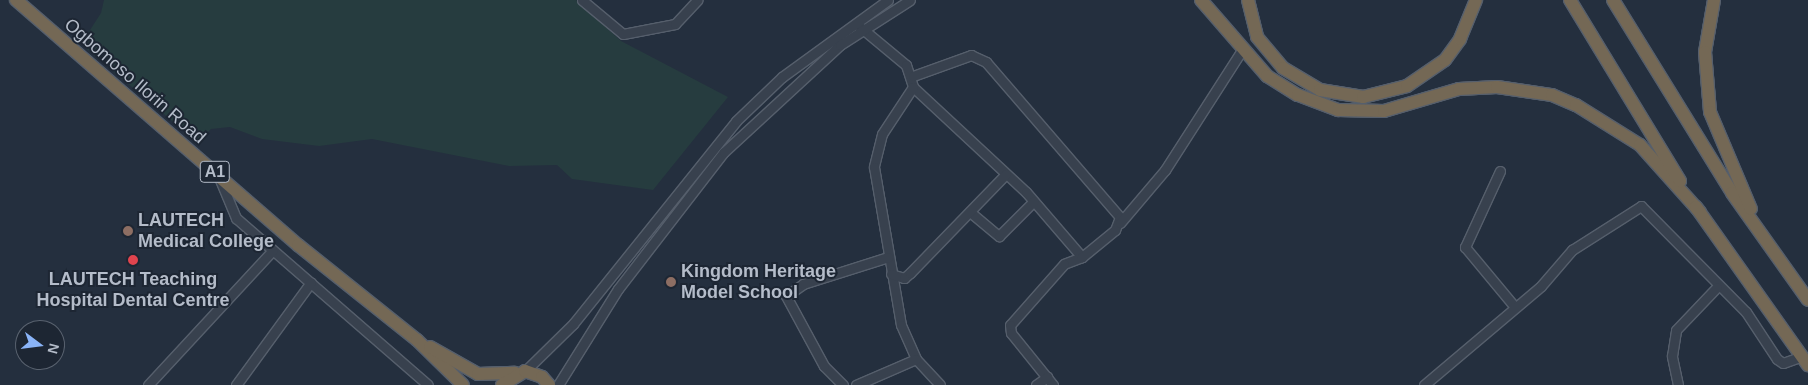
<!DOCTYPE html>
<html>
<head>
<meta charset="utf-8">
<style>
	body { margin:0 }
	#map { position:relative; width:1808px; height:385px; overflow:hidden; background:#242f3e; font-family:Arial,sans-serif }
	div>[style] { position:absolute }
	.green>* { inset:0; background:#263c3f }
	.roads { filter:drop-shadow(1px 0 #565f6c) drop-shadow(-1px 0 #565f6c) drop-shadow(0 1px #565f6c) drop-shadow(0 -1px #565f6c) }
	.minor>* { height:9px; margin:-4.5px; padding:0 4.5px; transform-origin:4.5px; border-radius:4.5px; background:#38414e }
	.highway>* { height:12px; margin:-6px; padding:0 6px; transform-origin:6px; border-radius:6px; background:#746855 }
	.dots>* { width:14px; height:14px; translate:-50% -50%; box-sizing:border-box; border:2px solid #1d2633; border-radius:50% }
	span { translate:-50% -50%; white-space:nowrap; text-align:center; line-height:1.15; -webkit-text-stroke:4px #1d2633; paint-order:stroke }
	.shield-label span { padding:1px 4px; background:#1d2633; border:1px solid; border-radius:4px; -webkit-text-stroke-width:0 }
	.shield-label { font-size:16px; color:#b4bcc9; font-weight:700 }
	.street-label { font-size:18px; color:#b4bcc9 }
	.poi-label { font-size:18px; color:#b4bcc9; font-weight:700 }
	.left { translate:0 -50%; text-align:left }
	.north { position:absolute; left:15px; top:320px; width:50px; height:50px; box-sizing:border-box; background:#1d2633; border:1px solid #59626f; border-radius:50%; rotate:105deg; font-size:14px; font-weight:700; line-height:20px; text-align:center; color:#b4bcc9 }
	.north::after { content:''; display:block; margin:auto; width:18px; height:22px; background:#8ab4f8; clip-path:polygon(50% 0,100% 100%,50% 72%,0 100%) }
</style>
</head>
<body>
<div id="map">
	<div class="green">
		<i style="clip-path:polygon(104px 0,576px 0,621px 41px,728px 97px,653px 190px,572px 179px,557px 165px,509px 166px,372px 139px,319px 146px,262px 139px,230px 127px,211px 129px,197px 142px,81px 44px,101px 13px)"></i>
	</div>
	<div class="roads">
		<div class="minor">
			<i style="left:582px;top:0;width:53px;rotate:39.7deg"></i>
			<i style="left:623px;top:34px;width:53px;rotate:-10.9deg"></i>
			<i style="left:675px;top:24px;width:33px;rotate:-47deg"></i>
			<i style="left:859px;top:26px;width:61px;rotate:39.7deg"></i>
			<i style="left:906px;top:65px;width:23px;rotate:72deg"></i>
			<i style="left:913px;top:87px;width:154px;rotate:42.9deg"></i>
			<i style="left:1026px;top:192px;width:86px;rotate:49.3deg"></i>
			<i style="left:1082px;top:257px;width:19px;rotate:159deg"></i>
			<i style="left:1064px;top:264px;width:81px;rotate:131.5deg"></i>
			<i style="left:1010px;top:325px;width:8px;rotate:83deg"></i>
			<i style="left:1011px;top:333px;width:67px;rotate:51.1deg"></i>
			<i style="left:913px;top:76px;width:62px;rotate:-19.9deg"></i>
			<i style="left:971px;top:55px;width:17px;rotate:25deg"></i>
			<i style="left:986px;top:62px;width:205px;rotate:49.2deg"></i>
			<i style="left:1120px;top:217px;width:14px;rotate:111deg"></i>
			<i style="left:1115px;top:230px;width:43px;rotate:140.7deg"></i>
			<i style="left:913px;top:87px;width:56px;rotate:123.4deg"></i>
			<i style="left:882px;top:134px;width:34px;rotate:104deg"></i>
			<i style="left:874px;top:167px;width:160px;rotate:80.3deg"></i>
			<i style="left:901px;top:325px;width:37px;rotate:66deg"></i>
			<i style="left:916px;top:359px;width:35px;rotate:47deg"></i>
			<i style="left:1500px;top:171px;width:84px;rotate:114.7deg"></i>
			<i style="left:1465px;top:247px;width:77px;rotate:50.3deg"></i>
			<i style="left:218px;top:175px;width:47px;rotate:67.3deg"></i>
			<i style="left:236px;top:218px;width:254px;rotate:41deg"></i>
			<i style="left:970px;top:212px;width:38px;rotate:40deg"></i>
			<i style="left:999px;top:236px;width:49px;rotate:-45deg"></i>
			<i style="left:1120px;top:223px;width:70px;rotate:-49.7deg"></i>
			<i style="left:1165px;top:170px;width:143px;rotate:-57.3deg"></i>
			<i style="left:891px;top:274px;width:14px;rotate:17deg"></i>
			<i style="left:904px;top:278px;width:8px;rotate:-40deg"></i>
			<i style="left:910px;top:273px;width:138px;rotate:-45.9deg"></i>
			<i style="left:525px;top:371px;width:67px;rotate:-44.4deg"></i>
			<i style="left:573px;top:324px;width:260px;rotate:-51.2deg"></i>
			<i style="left:736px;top:121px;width:64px;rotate:-43.7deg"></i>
			<i style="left:782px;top:77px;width:131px;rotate:-36deg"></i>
			<i style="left:148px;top:385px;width:183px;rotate:-47.2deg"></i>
			<i style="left:236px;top:385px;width:127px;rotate:-53.9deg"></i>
			<i style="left:558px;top:385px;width:113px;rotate:-58deg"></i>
			<i style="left:618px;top:289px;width:173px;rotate:-52.3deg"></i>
			<i style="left:724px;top:152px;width:158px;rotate:-42.7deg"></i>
			<i style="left:840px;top:45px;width:83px;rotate:-32.7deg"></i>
			<i style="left:843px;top:385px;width:27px;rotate:-135deg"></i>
			<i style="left:824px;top:366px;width:80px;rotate:-118.5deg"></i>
			<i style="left:786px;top:296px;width:21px;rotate:-35deg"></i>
			<i style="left:803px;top:284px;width:89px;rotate:-17.6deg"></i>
			<i style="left:856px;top:385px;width:65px;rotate:-23.4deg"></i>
			<i style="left:1036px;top:385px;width:14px;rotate:-36deg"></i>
			<i style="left:1424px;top:385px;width:153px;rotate:-40.2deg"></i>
			<i style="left:1541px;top:286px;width:48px;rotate:-49.3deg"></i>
			<i style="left:1572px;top:250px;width:82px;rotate:-32.5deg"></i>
			<i style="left:1641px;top:206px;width:149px;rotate:45.3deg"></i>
			<i style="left:1746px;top:312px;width:56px;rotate:56.6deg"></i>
			<i style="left:1777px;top:359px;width:7px;rotate:34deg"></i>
			<i style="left:1783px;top:363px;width:20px;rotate:-20deg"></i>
			<i style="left:1678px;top:385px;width:30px;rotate:-102deg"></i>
			<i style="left:1672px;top:356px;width:26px;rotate:-81deg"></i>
			<i style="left:1676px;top:330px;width:59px;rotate:-46.4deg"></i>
		</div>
		<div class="highway">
			<i style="left:16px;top:0;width:374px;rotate:41deg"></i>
			<i style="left:298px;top:245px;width:152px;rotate:38.6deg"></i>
			<i style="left:417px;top:340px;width:64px;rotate:44.4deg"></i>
			<i style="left:1201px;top:0;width:101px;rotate:49deg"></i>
			<i style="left:1267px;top:76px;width:36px;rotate:32deg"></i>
			<i style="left:1298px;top:95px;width:43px;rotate:20.6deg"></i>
			<i style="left:1338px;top:110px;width:46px;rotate:1.2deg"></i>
			<i style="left:1384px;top:111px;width:78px;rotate:-16.3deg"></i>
			<i style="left:1459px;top:89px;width:38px;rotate:-3deg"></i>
			<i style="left:1497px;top:87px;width:56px;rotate:8.3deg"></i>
			<i style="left:1552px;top:95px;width:26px;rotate:23deg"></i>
			<i style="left:1576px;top:105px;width:75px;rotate:32deg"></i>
			<i style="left:1640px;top:145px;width:90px;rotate:48.2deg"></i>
			<i style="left:1248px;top:0;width:38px;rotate:76deg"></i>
			<i style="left:1257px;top:37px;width:40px;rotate:50deg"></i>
			<i style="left:1283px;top:68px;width:43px;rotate:30.7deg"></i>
			<i style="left:1320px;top:90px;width:44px;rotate:9.2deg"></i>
			<i style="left:1363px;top:97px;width:45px;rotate:-14deg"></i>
			<i style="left:1407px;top:86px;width:46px;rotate:-34.4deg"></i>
			<i style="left:1445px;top:60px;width:26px;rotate:-54deg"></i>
			<i style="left:1460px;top:39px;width:42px;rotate:-67.7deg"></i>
			<i style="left:1570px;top:0;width:212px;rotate:58.7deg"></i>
			<i style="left:1613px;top:0;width:227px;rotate:58.3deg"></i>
			<i style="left:1732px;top:193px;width:131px;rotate:54.6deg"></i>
			<i style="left:1714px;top:0;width:53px;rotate:99.8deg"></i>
			<i style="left:1705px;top:52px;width:60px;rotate:85.2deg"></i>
			<i style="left:1710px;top:112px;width:105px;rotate:67.1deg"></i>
			<i style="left:1696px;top:207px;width:194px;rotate:54.7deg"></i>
			<i style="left:430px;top:347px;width:55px;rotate:29.4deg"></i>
			<i style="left:478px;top:374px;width:37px;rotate:-2deg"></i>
			<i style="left:502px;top:385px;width:27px;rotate:-31deg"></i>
			<i style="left:525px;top:371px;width:18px;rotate:19deg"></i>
			<i style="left:542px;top:377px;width:11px;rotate:49deg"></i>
		</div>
	</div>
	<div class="dots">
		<i style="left:128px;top:231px;background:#8d6e63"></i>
		<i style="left:133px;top:260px;background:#e0444e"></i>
		<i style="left:671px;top:282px;background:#8d6e63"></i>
	</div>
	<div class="shield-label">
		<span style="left:215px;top:172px">A1</span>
	</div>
	<div class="street-label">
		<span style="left:135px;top:81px;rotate:41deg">Ogbomoso Ilorin Road</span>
	</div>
	<div class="poi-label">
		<span class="left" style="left:138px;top:231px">LAUTECH<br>Medical College</span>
		<span class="left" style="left:681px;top:282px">Kingdom Heritage<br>Model School</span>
		<span style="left:133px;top:290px">LAUTECH Teaching<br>Hospital Dental Centre</span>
	</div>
	<div class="north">N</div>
</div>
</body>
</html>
